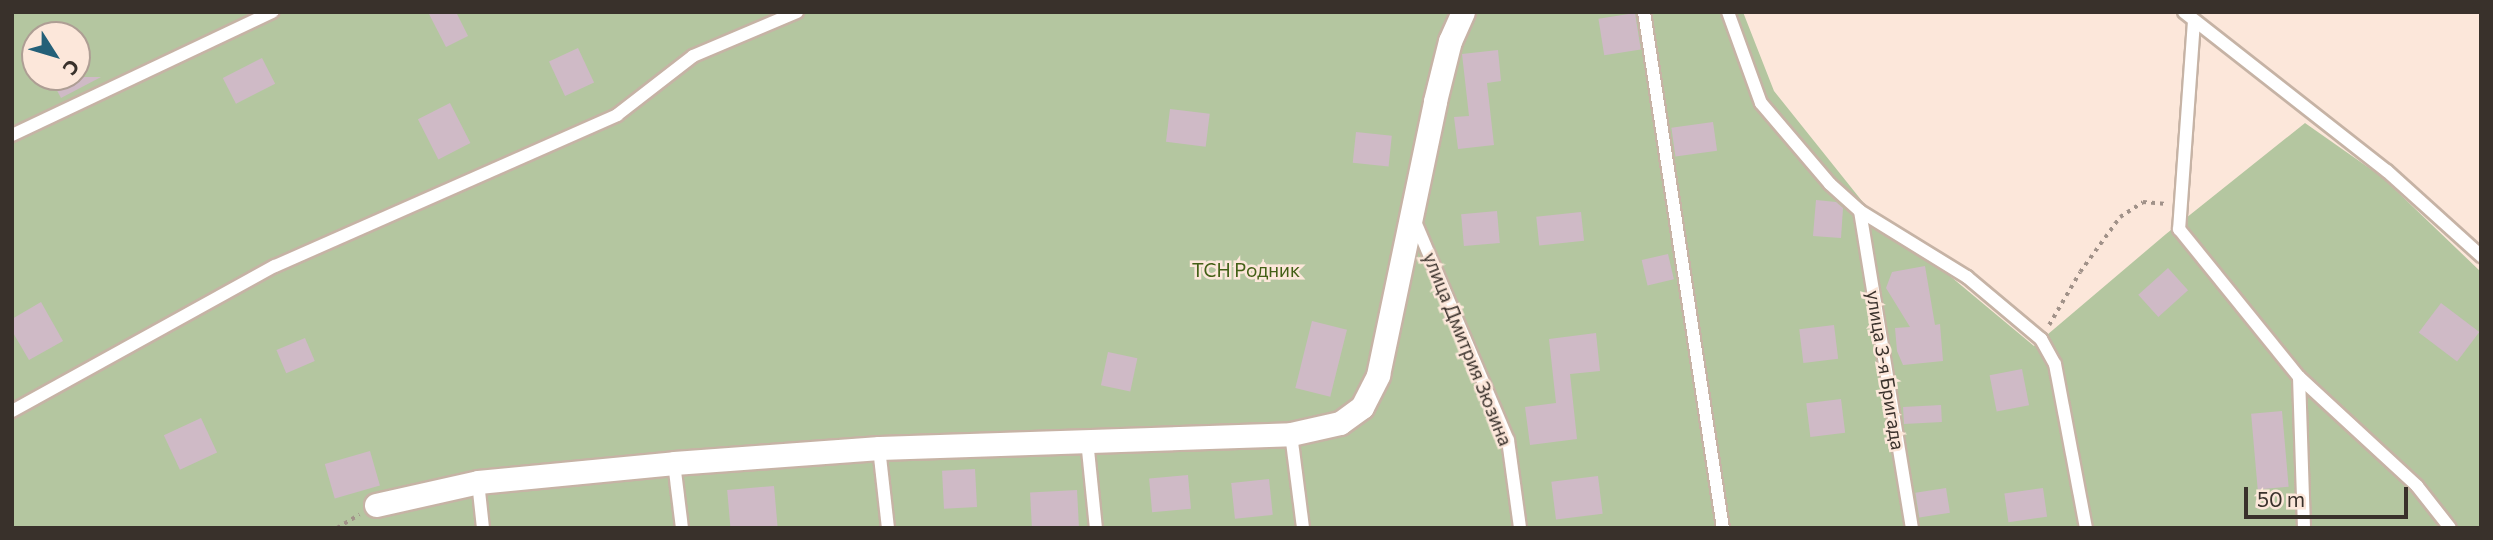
<!DOCTYPE html>
<html>
<head>
<meta charset="utf-8">
<style>
	body { margin:0 }
	#map { position:relative; width:2493px; height:540px; overflow:hidden; background:#fce7da; font-family:Commissioner,sans-serif }
	div>[style] { position:absolute }
	.green>* { inset:0; background:#b4c6a0 }
	.building>* { inset:0; background:#cfbac6; transform-origin:0 0 }
	.path>* { height:3.5px; margin-top:-1.75px; transform-origin:0; background:repeating-linear-gradient(90deg,#a19289 0 3.5px,transparent 0 8.5px) }
	.roads { filter:drop-shadow(2px 0 #c6b3a5) drop-shadow(-2px 0 #c6b3a5) drop-shadow(0 2px #c6b3a5) drop-shadow(0 -2px #c6b3a5) }
	.lane>* { height:12px; margin:-6px; padding:0 6px; transform-origin:6px; border-radius:6px; background:#fff }
	.street>* { height:23px; margin:-11.5px; padding:0 11.5px; transform-origin:11.5px; border-radius:11.5px; background:#fff }
	span { translate:-50% -50%; white-space:nowrap; text-align:center; line-height:1.15; -webkit-text-stroke:5px #fce7da; paint-order:stroke }
	.park-label { font-size:19px; color:#436016 }
	.street-label { font-size:19px; color:#39312b }
	.frame { position:absolute; inset:0; border:14px solid #39312b; pointer-events:none }
	.north { position:absolute; left:21px; top:21px; width:70px; height:70px; box-sizing:border-box; background:#fce7da; border:2px solid #ae9e94; border-radius:50%; rotate:127deg; font-size:19px; font-weight:700; line-height:28px; text-align:center; color:#39312b }
	.north::after { content:''; display:block; margin:auto; width:24px; height:32px; background:#246078; clip-path:polygon(50% 0,100% 100%,50% 72%,0 100%) }
	.scale { position:absolute; left:2244px; top:487px; width:164px; height:32px; box-sizing:border-box; border:4px solid #39312b; border-top:0; padding-left:9px; font-size:21px; line-height:24px; white-space:nowrap; color:#39312b; -webkit-text-stroke:5px #fce7da; paint-order:stroke }
</style>
</head>
<body>
<div id="map">
	<div class="green">
		<i style="clip-path:polygon(evenodd,12px 12px,1743px 12px,1774px 91px,1866px 206px,2034px 346px,2166px 234px,2305px 123px,2382px 177px,2481px 272px,2481px 528px,12px 528px,12px 12px,35px 35px,77px 35px,77px 77px,35px 77px,35px 35px)"></i>
	</div>
	<div class="building">
		<i style="clip-path:polygon(428px 12px,456px 12px,468px 36px,446px 47px)"></i>
		<i style="left:1635px;top:13px;width:37px;height:37px;rotate:81deg"></i>
		<i style="left:578px;top:48px;width:38px;height:32px;rotate:65deg"></i>
		<i style="clip-path:polygon(1498px 50px,1501px 81px,1487px 83px,1494px 145px,1458px 149px,1454px 117px,1469px 116px,1462px 54px)"></i>
		<i style="left:262px;top:58px;width:29px;height:44px;rotate:63deg"></i>
		<i style="clip-path:polygon(50px 77px,101px 77px,61px 98px)"></i>
		<i style="left:450px;top:103px;width:45px;height:36px;rotate:63deg"></i>
		<i style="left:1170px;top:109px;width:40px;height:33px;rotate:7deg"></i>
		<i style="left:1713px;top:122px;width:29px;height:42px;rotate:82deg"></i>
		<i style="left:1356px;top:132px;width:36px;height:31px;rotate:6deg"></i>
		<i style="clip-path:polygon(1816px 200px,1836px 202px,1843px 208px,1841px 238px,1813px 236px)"></i>
		<i style="left:1497px;top:211px;width:32px;height:36px;rotate:85deg"></i>
		<i style="left:1581px;top:212px;width:29px;height:45px;rotate:84deg"></i>
		<i style="left:1668px;top:254px;width:26px;height:27px;rotate:77deg"></i>
		<i style="clip-path:polygon(1925px 266px,1935px 325px,1940px 324px,1943px 361px,1903px 365px,1897px 351px,1895px 328px,1910px 327px,1886px 288px,1892px 272px)"></i>
		<i style="left:2168px;top:268px;width:30px;height:40px;rotate:48deg"></i>
		<i style="clip-path:polygon(41px 302px,63px 341px,29px 360px,12px 331px,12px 319px)"></i>
		<i style="left:2441px;top:303px;width:48px;height:37px;rotate:37deg"></i>
		<i style="left:1312px;top:321px;width:36px;height:69px;rotate:14deg"></i>
		<i style="left:1834px;top:325px;width:34px;height:35px;rotate:83deg"></i>
		<i style="clip-path:polygon(1596px 333px,1600px 371px,1570px 374px,1577px 439px,1530px 445px,1525px 407px,1556px 403px,1549px 339px)"></i>
		<i style="left:305px;top:338px;width:25px;height:31px;rotate:67deg"></i>
		<i style="left:1108px;top:352px;width:30px;height:34px;rotate:12deg"></i>
		<i style="left:2022px;top:369px;width:37px;height:33px;rotate:79deg"></i>
		<i style="left:1841px;top:399px;width:34px;height:35px;rotate:83deg"></i>
		<i style="left:1941px;top:405px;width:17px;height:38px;rotate:87deg"></i>
		<i style="left:2282px;top:411px;width:76px;height:31px;rotate:85deg"></i>
		<i style="left:201px;top:418px;width:38px;height:41px;rotate:65deg"></i>
		<i style="left:370px;top:451px;width:36px;height:47px;rotate:74deg"></i>
		<i style="left:975px;top:469px;width:38px;height:33px;rotate:87deg"></i>
		<i style="left:1188px;top:475px;width:34px;height:39px;rotate:85deg"></i>
		<i style="left:1598px;top:476px;width:38px;height:47px;rotate:83deg"></i>
		<i style="left:1269px;top:479px;width:36px;height:38px;rotate:84deg"></i>
		<i style="left:774px;top:486px;width:42px;height:47px;rotate:85deg"></i>
		<i style="left:1946px;top:488px;width:25px;height:31px;rotate:81deg"></i>
		<i style="left:2043px;top:488px;width:29px;height:39px;rotate:82deg"></i>
		<i style="left:1077px;top:490px;width:37px;height:47px;rotate:87deg"></i>
	</div>
	<div class="path">
		<i style="left:2049px;top:325px;width:61px;rotate:-59.7deg"></i>
		<i style="left:2080px;top:272px;width:68px;rotate:-54deg"></i>
		<i style="left:2120px;top:217px;width:27px;rotate:-33deg"></i>
		<i style="left:2143px;top:202px;width:21px;rotate:5deg"></i>
		<i style="left:337px;top:528px;width:26px;rotate:-31deg"></i>
	</div>
	<div class="roads">
		<div class="lane">
			<i style="left:1644px;top:12px;width:522px;rotate:81.3deg"></i>
			<i style="left:1728px;top:12px;width:97px;rotate:70.1deg"></i>
			<i style="left:1761px;top:103px;width:106px;rotate:49.6deg"></i>
			<i style="left:1830px;top:184px;width:40px;rotate:42deg"></i>
			<i style="left:1860px;top:211px;width:126px;rotate:31.7deg"></i>
			<i style="left:1967px;top:277px;width:97px;rotate:40deg"></i>
			<i style="left:2041px;top:339px;width:29px;rotate:61deg"></i>
			<i style="left:2055px;top:364px;width:167px;rotate:79.3deg"></i>
			<i style="left:2184px;top:12px;width:258px;rotate:38.1deg"></i>
			<i style="left:2387px;top:171px;width:127px;rotate:42.1deg"></i>
			<i style="left:2194px;top:21px;width:209px;rotate:94.1deg"></i>
			<i style="left:2179px;top:229px;width:191px;rotate:51deg"></i>
			<i style="left:2299px;top:377px;width:161px;rotate:42.7deg"></i>
			<i style="left:2417px;top:486px;width:53px;rotate:51.8deg"></i>
			<i style="left:12px;top:135px;width:288px;rotate:-25.3deg"></i>
			<i style="left:1860px;top:211px;width:321px;rotate:80.7deg"></i>
			<i style="left:1414px;top:219px;width:240px;rotate:67deg"></i>
			<i style="left:1508px;top:440px;width:89px;rotate:82.2deg"></i>
			<i style="left:2299px;top:377px;width:151px;rotate:88.1deg"></i>
			<i style="left:12px;top:411px;width:300px;rotate:-28.9deg"></i>
			<i style="left:275px;top:266px;width:374px;rotate:-23.8deg"></i>
			<i style="left:617px;top:115px;width:96px;rotate:-37.8deg"></i>
			<i style="left:693px;top:56px;width:113px;rotate:-22.9deg"></i>
			<i style="left:1291px;top:434px;width:95px;rotate:82.7deg"></i>
			<i style="left:1087px;top:440px;width:88px;rotate:84.2deg"></i>
			<i style="left:879px;top:448px;width:81px;rotate:83.6deg"></i>
			<i style="left:674px;top:463px;width:65px;rotate:83deg"></i>
			<i style="left:478px;top:482px;width:46px;rotate:83.8deg"></i>
		</div>
		<div class="street">
			<i style="left:376px;top:505px;width:105px;rotate:-12.7deg"></i>
			<i style="left:478px;top:482px;width:197px;rotate:-5.5deg"></i>
			<i style="left:674px;top:463px;width:206px;rotate:-4.2deg"></i>
			<i style="left:879px;top:448px;width:412px;rotate:-1.9deg"></i>
			<i style="left:1291px;top:434px;width:50px;rotate:-12.7deg"></i>
			<i style="left:1340px;top:423px;width:27px;rotate:-36deg"></i>
			<i style="left:1362px;top:407px;width:36px;rotate:-63deg"></i>
			<i style="left:1378px;top:375px;width:280px;rotate:-78.2deg"></i>
			<i style="left:1435px;top:101px;width:62px;rotate:-76deg"></i>
			<i style="left:1450px;top:41px;width:32px;rotate:-66deg"></i>
		</div>
	</div>
	<div class="park-label">
		<span style="left:1246px;top:270px">ТСН Родник</span>
	</div>
	<div class="street-label">
		<span style="left:1468px;top:349px;rotate:68deg">улица Дмитрия Зюзина</span>
		<span style="left:1886px;top:370px;rotate:81deg">улица 3-я Бригада</span>
	</div>
	<div class="frame"></div>
	<div class="north">С</div>
	<div class="scale">50 m</div>
</div>
</body>
</html>
